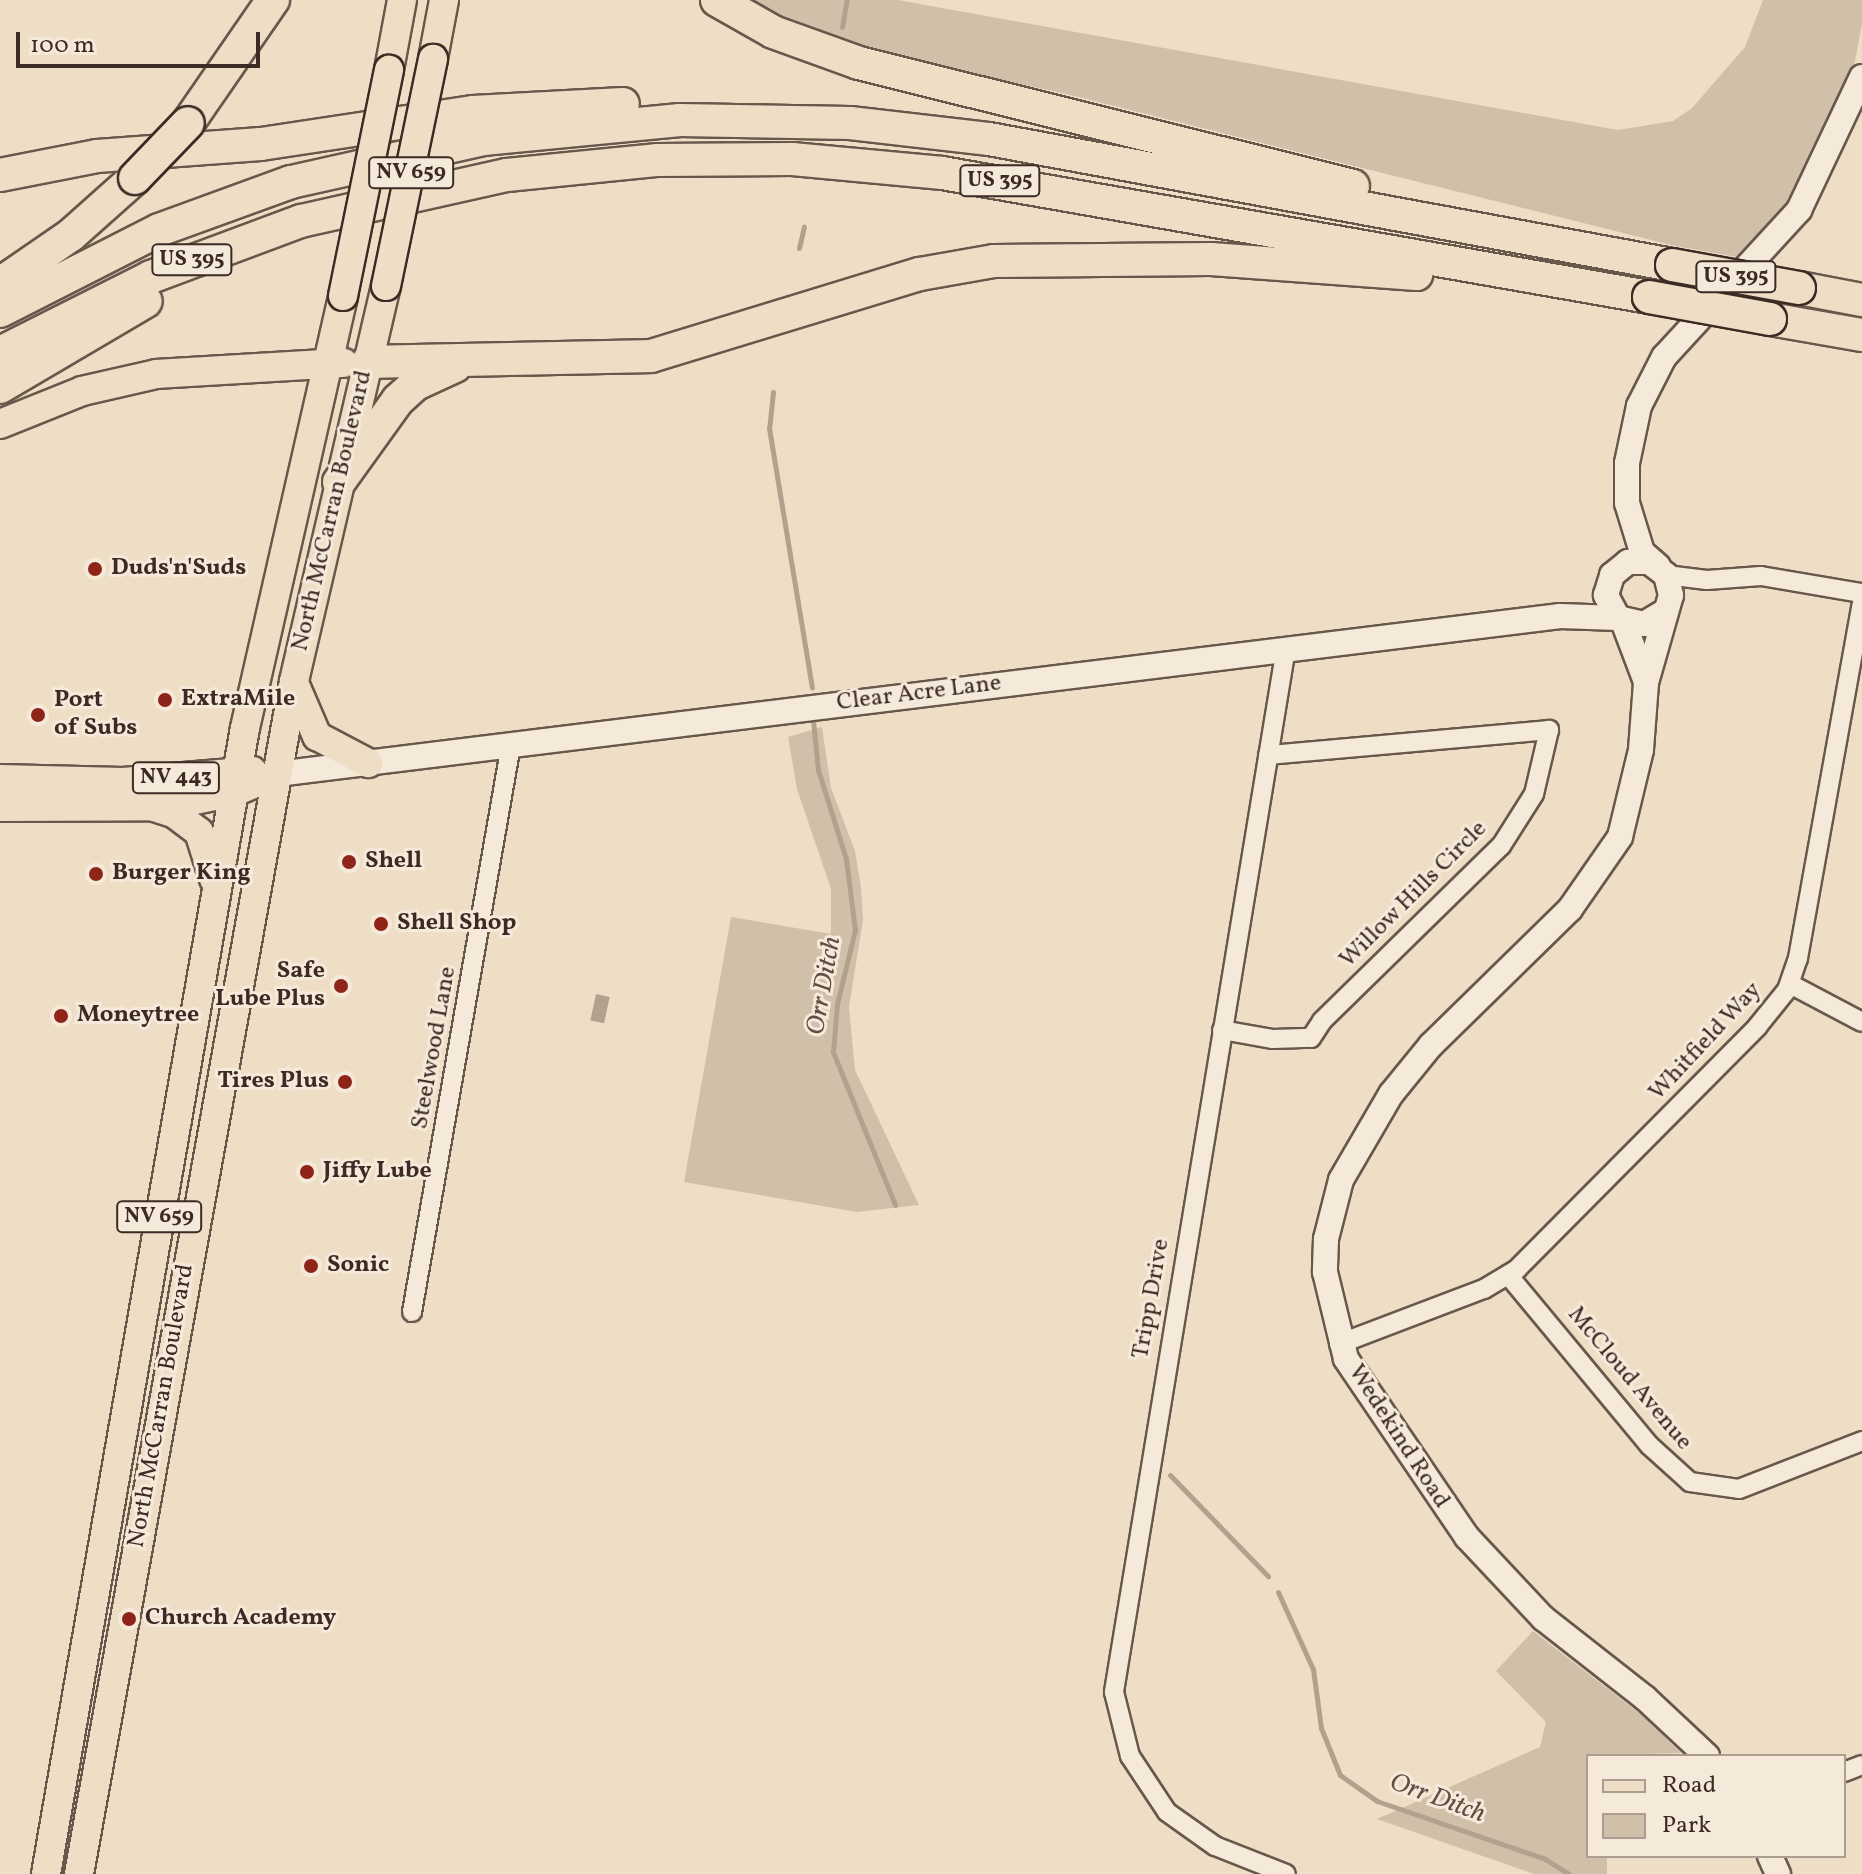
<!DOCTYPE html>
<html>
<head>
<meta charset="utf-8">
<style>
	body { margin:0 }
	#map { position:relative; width:1862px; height:1874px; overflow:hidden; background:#efdec6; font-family:Vollkorn,serif }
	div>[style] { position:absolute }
	.green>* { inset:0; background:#d0c0aa }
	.water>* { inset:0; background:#b2a18f; transform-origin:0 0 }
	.stream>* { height:5px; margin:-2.5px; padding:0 2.5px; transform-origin:2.5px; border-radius:2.5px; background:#b2a18f }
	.roads { filter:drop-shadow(2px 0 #68584c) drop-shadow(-2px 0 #68584c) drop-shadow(0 2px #68584c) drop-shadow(0 -2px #68584c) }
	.street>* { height:18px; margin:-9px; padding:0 9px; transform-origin:9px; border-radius:9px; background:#f5eada }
	.secondary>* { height:24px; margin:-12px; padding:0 12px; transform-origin:12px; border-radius:12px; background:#f5eada }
	.primary>* { height:28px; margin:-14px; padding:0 14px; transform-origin:14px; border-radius:14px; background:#efdec6 }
	.highway>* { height:32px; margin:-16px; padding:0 16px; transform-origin:16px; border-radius:16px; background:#efdec6 }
	.bridges { filter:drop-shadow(2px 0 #3b2b24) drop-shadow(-2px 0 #3b2b24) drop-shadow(0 2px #3b2b24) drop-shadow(0 -2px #3b2b24) }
	.primary-bridge>* { height:28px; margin:-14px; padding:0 14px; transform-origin:14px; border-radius:14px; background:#efdec6 }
	.highway-bridge>* { height:32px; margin:-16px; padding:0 16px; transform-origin:16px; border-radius:16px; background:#efdec6 }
	.dots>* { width:22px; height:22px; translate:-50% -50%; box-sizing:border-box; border:4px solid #f5eada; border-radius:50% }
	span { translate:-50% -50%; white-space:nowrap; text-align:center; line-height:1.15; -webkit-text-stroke:6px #f5eada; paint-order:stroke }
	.shield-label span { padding:2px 6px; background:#f5eada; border:2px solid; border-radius:6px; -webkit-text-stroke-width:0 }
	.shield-label { font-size:22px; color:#3b2b24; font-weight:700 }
	.street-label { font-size:24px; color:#3b2b24 }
	.poi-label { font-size:24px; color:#3b2b24; font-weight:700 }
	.left { translate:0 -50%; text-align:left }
	.right { translate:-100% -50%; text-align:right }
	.water-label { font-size:26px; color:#5f4e44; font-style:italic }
	.legend { position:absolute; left:1586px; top:1754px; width:260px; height:104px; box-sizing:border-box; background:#f5eada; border:2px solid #ab9e91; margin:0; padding:10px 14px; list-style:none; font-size:24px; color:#3b2b24 }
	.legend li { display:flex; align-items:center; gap:16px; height:40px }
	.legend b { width:40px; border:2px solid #ab9e91 }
	.scale { position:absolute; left:16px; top:32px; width:244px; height:36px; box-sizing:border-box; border:4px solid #3b2b24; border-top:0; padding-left:10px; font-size:24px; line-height:28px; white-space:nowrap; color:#3b2b24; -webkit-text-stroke:6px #f5eada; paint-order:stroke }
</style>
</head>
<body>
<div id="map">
	<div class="green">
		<i style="clip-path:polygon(744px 0,898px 0,1618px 130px,1673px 121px,1692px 108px,1745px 47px,1763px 0,1862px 0,1862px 24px,1853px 71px,1792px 203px,1743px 258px,1675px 246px,1062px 93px,871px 51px,804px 31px)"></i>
		<i style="clip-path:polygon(822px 727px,831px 788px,855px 851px,861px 887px,863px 920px,849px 1007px,855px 1070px,919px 1205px,857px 1212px,684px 1182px,731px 917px,831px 934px,831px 889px,797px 789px,788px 737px)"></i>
		<i style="clip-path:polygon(1533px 1631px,1643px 1716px,1681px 1753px,1588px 1756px,1588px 1856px,1607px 1856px,1607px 1874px,1534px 1874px,1377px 1819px,1540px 1747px,1546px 1722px,1496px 1671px)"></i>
	</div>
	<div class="water">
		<i style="left:596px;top:994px;width:14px;height:27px;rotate:12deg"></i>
	</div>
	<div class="stream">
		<i style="left:842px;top:27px;width:27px;rotate:-80deg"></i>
		<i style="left:799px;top:248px;width:22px;rotate:-77deg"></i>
		<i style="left:773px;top:392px;width:36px;rotate:96deg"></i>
		<i style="left:769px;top:428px;width:263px;rotate:80.6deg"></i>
		<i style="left:813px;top:720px;width:50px;rotate:84.3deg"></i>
		<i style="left:818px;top:770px;width:93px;rotate:72.5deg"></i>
		<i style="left:846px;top:859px;width:72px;rotate:82.8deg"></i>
		<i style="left:855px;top:930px;width:76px;rotate:103.7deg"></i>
		<i style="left:837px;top:1004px;width:48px;rotate:94.8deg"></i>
		<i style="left:833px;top:1052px;width:165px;rotate:67.9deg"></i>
		<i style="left:1170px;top:1475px;width:141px;rotate:45.9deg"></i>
		<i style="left:1278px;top:1592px;width:85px;rotate:65.6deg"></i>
		<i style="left:1313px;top:1669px;width:60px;rotate:82.3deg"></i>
		<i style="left:1321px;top:1728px;width:51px;rotate:68deg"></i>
		<i style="left:1340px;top:1775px;width:45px;rotate:35.1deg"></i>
		<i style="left:1377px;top:1801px;width:178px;rotate:19deg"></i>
		<i style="left:1545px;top:1859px;width:28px;rotate:32deg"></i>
	</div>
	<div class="roads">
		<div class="street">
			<i style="left:1666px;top:575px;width:41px;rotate:7deg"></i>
			<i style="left:1707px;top:580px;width:54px;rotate:-4.2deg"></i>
			<i style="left:1761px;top:576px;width:102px;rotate:9.6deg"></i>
			<i style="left:1286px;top:648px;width:1058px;rotate:99.36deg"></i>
			<i style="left:1114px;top:1692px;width:66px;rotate:76deg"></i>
			<i style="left:1130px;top:1756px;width:67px;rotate:56.5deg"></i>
			<i style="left:1167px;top:1812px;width:59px;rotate:35.3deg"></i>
			<i style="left:1215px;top:1846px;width:76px;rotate:21.5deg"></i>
			<i style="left:1790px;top:984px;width:81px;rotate:27.8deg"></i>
			<i style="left:1222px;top:1030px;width:52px;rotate:10deg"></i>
			<i style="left:1273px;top:1039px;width:38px;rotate:-2deg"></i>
			<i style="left:1311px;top:1038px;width:20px;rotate:-57deg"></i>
			<i style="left:1322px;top:1021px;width:250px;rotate:-44.4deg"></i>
			<i style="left:1501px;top:846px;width:62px;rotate:-57.6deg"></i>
			<i style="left:1534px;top:794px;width:66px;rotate:-76.8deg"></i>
			<i style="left:1549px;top:730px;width:282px;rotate:174.9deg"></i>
			<i style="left:1508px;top:1275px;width:221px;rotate:50.3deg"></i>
			<i style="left:1649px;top:1445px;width:55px;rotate:42.1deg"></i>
			<i style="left:1690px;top:1482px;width:49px;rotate:8.1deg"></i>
			<i style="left:1739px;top:1489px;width:132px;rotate:-21.3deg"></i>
			<i style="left:412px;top:1312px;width:576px;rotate:-80.1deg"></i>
			<i style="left:1339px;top:1344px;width:155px;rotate:-20.8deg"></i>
			<i style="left:1484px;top:1289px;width:39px;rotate:-31deg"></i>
			<i style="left:1517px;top:1269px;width:341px;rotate:-45.2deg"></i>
			<i style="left:1757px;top:1027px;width:48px;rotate:-51deg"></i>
			<i style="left:1787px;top:990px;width:34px;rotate:-71deg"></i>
			<i style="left:1798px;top:958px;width:360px;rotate:-79.8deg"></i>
			<i style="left:1844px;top:1772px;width:19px;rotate:-21deg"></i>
		</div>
		<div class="secondary">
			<i style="left:1658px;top:566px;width:21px;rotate:-139deg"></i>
			<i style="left:1642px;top:552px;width:51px;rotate:-107deg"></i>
			<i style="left:1627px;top:503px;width:40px;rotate:-90deg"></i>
			<i style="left:1627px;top:463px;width:58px;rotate:-78.1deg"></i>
			<i style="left:1639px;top:406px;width:55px;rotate:-63deg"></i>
			<i style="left:1664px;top:357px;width:200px;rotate:-47.4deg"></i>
			<i style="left:1799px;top:210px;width:147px;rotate:-64.7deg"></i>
			<i style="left:1664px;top:612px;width:23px;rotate:149deg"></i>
			<i style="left:1644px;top:624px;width:27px;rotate:-167deg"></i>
			<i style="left:1618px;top:618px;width:26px;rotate:-118deg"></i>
			<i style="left:1606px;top:595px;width:21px;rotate:-73deg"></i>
			<i style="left:1612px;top:575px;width:21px;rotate:-39deg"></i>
			<i style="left:1628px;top:562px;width:21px"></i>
			<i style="left:1649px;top:562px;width:21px;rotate:37deg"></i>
			<i style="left:1666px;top:575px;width:21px;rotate:76deg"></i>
			<i style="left:1671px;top:595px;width:91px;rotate:105.9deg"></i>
			<i style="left:1646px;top:683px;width:67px;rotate:94.3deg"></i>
			<i style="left:1641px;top:750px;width:89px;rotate:103.6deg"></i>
			<i style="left:1620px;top:837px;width:88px;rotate:124.8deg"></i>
			<i style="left:1570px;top:909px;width:194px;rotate:135.6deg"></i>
			<i style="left:1431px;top:1045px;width:63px;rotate:129.2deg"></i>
			<i style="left:1391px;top:1094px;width:99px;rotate:120.2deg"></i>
			<i style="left:1341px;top:1180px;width:61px;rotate:104.3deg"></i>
			<i style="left:1326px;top:1239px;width:33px;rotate:92deg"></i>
			<i style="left:1325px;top:1272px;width:89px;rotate:76.4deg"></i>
			<i style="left:1346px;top:1359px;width:215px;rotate:55.8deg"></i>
			<i style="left:1467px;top:1537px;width:111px;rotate:46.8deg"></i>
			<i style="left:1543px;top:1618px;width:130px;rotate:38.1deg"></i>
			<i style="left:1645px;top:1698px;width:85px;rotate:43.1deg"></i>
			<i style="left:1623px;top:621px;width:65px;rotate:69.3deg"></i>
			<i style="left:277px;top:774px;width:1293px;rotate:-7.02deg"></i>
			<i style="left:1560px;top:616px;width:58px;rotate:2deg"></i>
			<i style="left:1770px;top:1856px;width:20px;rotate:66deg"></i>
		</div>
		<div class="primary">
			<i style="left:433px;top:59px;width:60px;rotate:-79.4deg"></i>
			<i style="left:389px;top:70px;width:71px;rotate:-79.5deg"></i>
			<i style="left:0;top:424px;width:88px;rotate:-21.9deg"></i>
			<i style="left:82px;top:391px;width:77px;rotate:-12.8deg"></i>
			<i style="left:157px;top:374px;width:187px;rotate:-3.4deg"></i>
			<i style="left:295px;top:685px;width:56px;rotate:66.7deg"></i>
			<i style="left:317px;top:736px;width:58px;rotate:27.9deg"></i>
			<i style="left:0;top:779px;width:123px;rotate:1.4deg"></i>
			<i style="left:123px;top:782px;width:130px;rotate:-4.8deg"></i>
			<i style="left:0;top:807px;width:166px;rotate:-0.3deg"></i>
			<i style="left:166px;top:806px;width:69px;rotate:-11.6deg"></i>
			<i style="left:234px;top:792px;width:47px;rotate:-22.7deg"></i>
			<i style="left:154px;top:807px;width:22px;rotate:18deg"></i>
			<i style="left:175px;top:814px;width:30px;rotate:37deg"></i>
			<i style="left:199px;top:832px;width:49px;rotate:72.3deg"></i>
			<i style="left:46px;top:1874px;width:1163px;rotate:-80.15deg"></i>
			<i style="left:245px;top:728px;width:443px;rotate:-77.2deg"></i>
			<i style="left:79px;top:1874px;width:1212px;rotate:-79.78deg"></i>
			<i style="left:294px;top:681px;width:406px;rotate:-76.9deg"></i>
		</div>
		<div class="highway">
			<i style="left:717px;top:0;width:64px;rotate:29.7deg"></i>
			<i style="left:773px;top:32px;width:91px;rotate:19.8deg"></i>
			<i style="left:859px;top:63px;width:509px;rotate:13.98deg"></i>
			<i style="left:188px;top:123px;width:150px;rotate:-55.4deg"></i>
			<i style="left:0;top:175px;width:99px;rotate:-11.1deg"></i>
			<i style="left:97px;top:156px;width:164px;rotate:-4.2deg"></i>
			<i style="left:261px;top:144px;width:214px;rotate:-8.6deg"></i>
			<i style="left:473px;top:112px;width:150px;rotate:-3.1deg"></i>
			<i style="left:0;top:284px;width:86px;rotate:-34.6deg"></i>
			<i style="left:71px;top:235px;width:86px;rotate:-41.7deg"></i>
			<i style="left:1799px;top:288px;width:64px;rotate:10.8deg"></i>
			<i style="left:0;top:311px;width:178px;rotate:-27deg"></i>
			<i style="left:159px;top:230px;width:140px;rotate:-20deg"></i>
			<i style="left:291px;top:182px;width:197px;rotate:-12.6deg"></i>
			<i style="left:483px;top:139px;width:198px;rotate:-5.5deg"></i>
			<i style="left:680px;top:120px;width:170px;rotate:1deg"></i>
			<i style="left:850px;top:123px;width:140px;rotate:6.6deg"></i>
			<i style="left:989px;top:139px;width:695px;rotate:10.45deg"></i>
			<i style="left:1770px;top:319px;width:93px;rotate:9.9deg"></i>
			<i style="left:0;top:353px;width:169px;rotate:-26.7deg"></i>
			<i style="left:151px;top:277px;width:160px;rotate:-20.5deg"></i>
			<i style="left:301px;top:221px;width:211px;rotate:-12.6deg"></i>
			<i style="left:507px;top:175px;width:152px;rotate:-5.7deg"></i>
			<i style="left:658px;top:160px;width:134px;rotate:-0.4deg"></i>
			<i style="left:792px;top:159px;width:151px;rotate:5.3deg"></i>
			<i style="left:942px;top:173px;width:718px;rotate:9.95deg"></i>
			<i style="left:368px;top:362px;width:283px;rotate:-1.2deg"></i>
			<i style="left:651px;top:356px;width:281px;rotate:-17deg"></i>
			<i style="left:920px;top:274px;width:75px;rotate:-10deg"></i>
			<i style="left:994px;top:261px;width:217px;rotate:-0.5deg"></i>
			<i style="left:1211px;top:259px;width:206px;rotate:4.2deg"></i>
			<i style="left:0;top:387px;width:169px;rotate:-30.5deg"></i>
			<i style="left:339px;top:482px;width:101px;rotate:-54.3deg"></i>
			<i style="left:398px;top:400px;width:24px;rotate:-42deg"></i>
			<i style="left:416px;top:384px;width:43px;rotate:-24.8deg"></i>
		</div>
	</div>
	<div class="bridges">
		<div class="primary-bridge">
			<i style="left:386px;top:286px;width:232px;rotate:-78.3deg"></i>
			<i style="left:343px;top:296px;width:231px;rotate:-78.5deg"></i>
		</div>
		<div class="highway-bridge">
			<i style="left:135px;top:178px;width:76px;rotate:-46.1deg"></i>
			<i style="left:1672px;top:265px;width:129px;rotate:10.3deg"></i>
			<i style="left:1649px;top:297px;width:123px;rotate:10.3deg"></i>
		</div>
	</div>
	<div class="dots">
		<i style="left:95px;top:569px;background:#8f2418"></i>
		<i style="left:165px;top:700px;background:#8f2418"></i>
		<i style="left:38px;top:715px;background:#8f2418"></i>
		<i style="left:349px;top:862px;background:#8f2418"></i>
		<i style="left:96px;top:874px;background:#8f2418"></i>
		<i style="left:381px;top:924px;background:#8f2418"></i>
		<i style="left:341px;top:986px;background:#8f2418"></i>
		<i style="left:61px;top:1016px;background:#8f2418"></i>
		<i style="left:345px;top:1082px;background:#8f2418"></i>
		<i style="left:307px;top:1172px;background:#8f2418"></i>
		<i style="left:311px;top:1266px;background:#8f2418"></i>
		<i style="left:129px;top:1619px;background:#8f2418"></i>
	</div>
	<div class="shield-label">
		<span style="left:411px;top:173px">NV 659</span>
		<span style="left:1000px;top:181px">US 395</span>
		<span style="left:192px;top:260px">US 395</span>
		<span style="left:1736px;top:277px">US 395</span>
		<span style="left:176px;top:778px">NV 443</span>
		<span style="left:159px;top:1217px">NV 659</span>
	</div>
	<div class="street-label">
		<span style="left:333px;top:511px;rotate:-77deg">North McCarran Boulevard</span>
		<span style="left:919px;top:694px;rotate:-7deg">Clear Acre Lane</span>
		<span style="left:1414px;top:895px;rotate:-45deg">Willow Hills Circle</span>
		<span style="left:1706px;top:1042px;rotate:-47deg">Whitfield Way</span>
		<span style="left:435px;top:1048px;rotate:-80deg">Steelwood Lane</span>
		<span style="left:1152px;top:1299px;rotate:-80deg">Tripp Drive</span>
		<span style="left:1629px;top:1379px;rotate:50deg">McCloud Avenue</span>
		<span style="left:162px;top:1406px;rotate:-80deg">North McCarran Boulevard</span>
		<span style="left:1398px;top:1437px;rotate:57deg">Wedekind Road</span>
	</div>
	<div class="poi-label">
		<span class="left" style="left:111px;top:569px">Duds'n'Suds</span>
		<span class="left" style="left:181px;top:700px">ExtraMile</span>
		<span class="left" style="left:54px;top:715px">Port<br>of Subs</span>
		<span class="left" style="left:365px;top:862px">Shell</span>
		<span class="left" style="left:112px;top:874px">Burger King</span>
		<span class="left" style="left:397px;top:924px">Shell Shop</span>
		<span class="right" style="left:325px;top:986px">Safe<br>Lube Plus</span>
		<span class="left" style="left:77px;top:1016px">Moneytree</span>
		<span class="right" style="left:329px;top:1082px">Tires Plus</span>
		<span class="left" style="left:323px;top:1172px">Jiffy Lube</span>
		<span class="left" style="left:327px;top:1266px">Sonic</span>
		<span class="left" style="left:145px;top:1619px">Church Academy</span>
	</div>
	<div class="water-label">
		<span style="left:825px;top:986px;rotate:-80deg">Orr Ditch</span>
		<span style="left:1437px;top:1799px;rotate:20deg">Orr Ditch</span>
	</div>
	<ul class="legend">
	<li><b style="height:10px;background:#efdec6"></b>Road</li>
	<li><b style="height:22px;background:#d0c0aa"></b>Park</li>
	</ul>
	<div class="scale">100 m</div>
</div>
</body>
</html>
